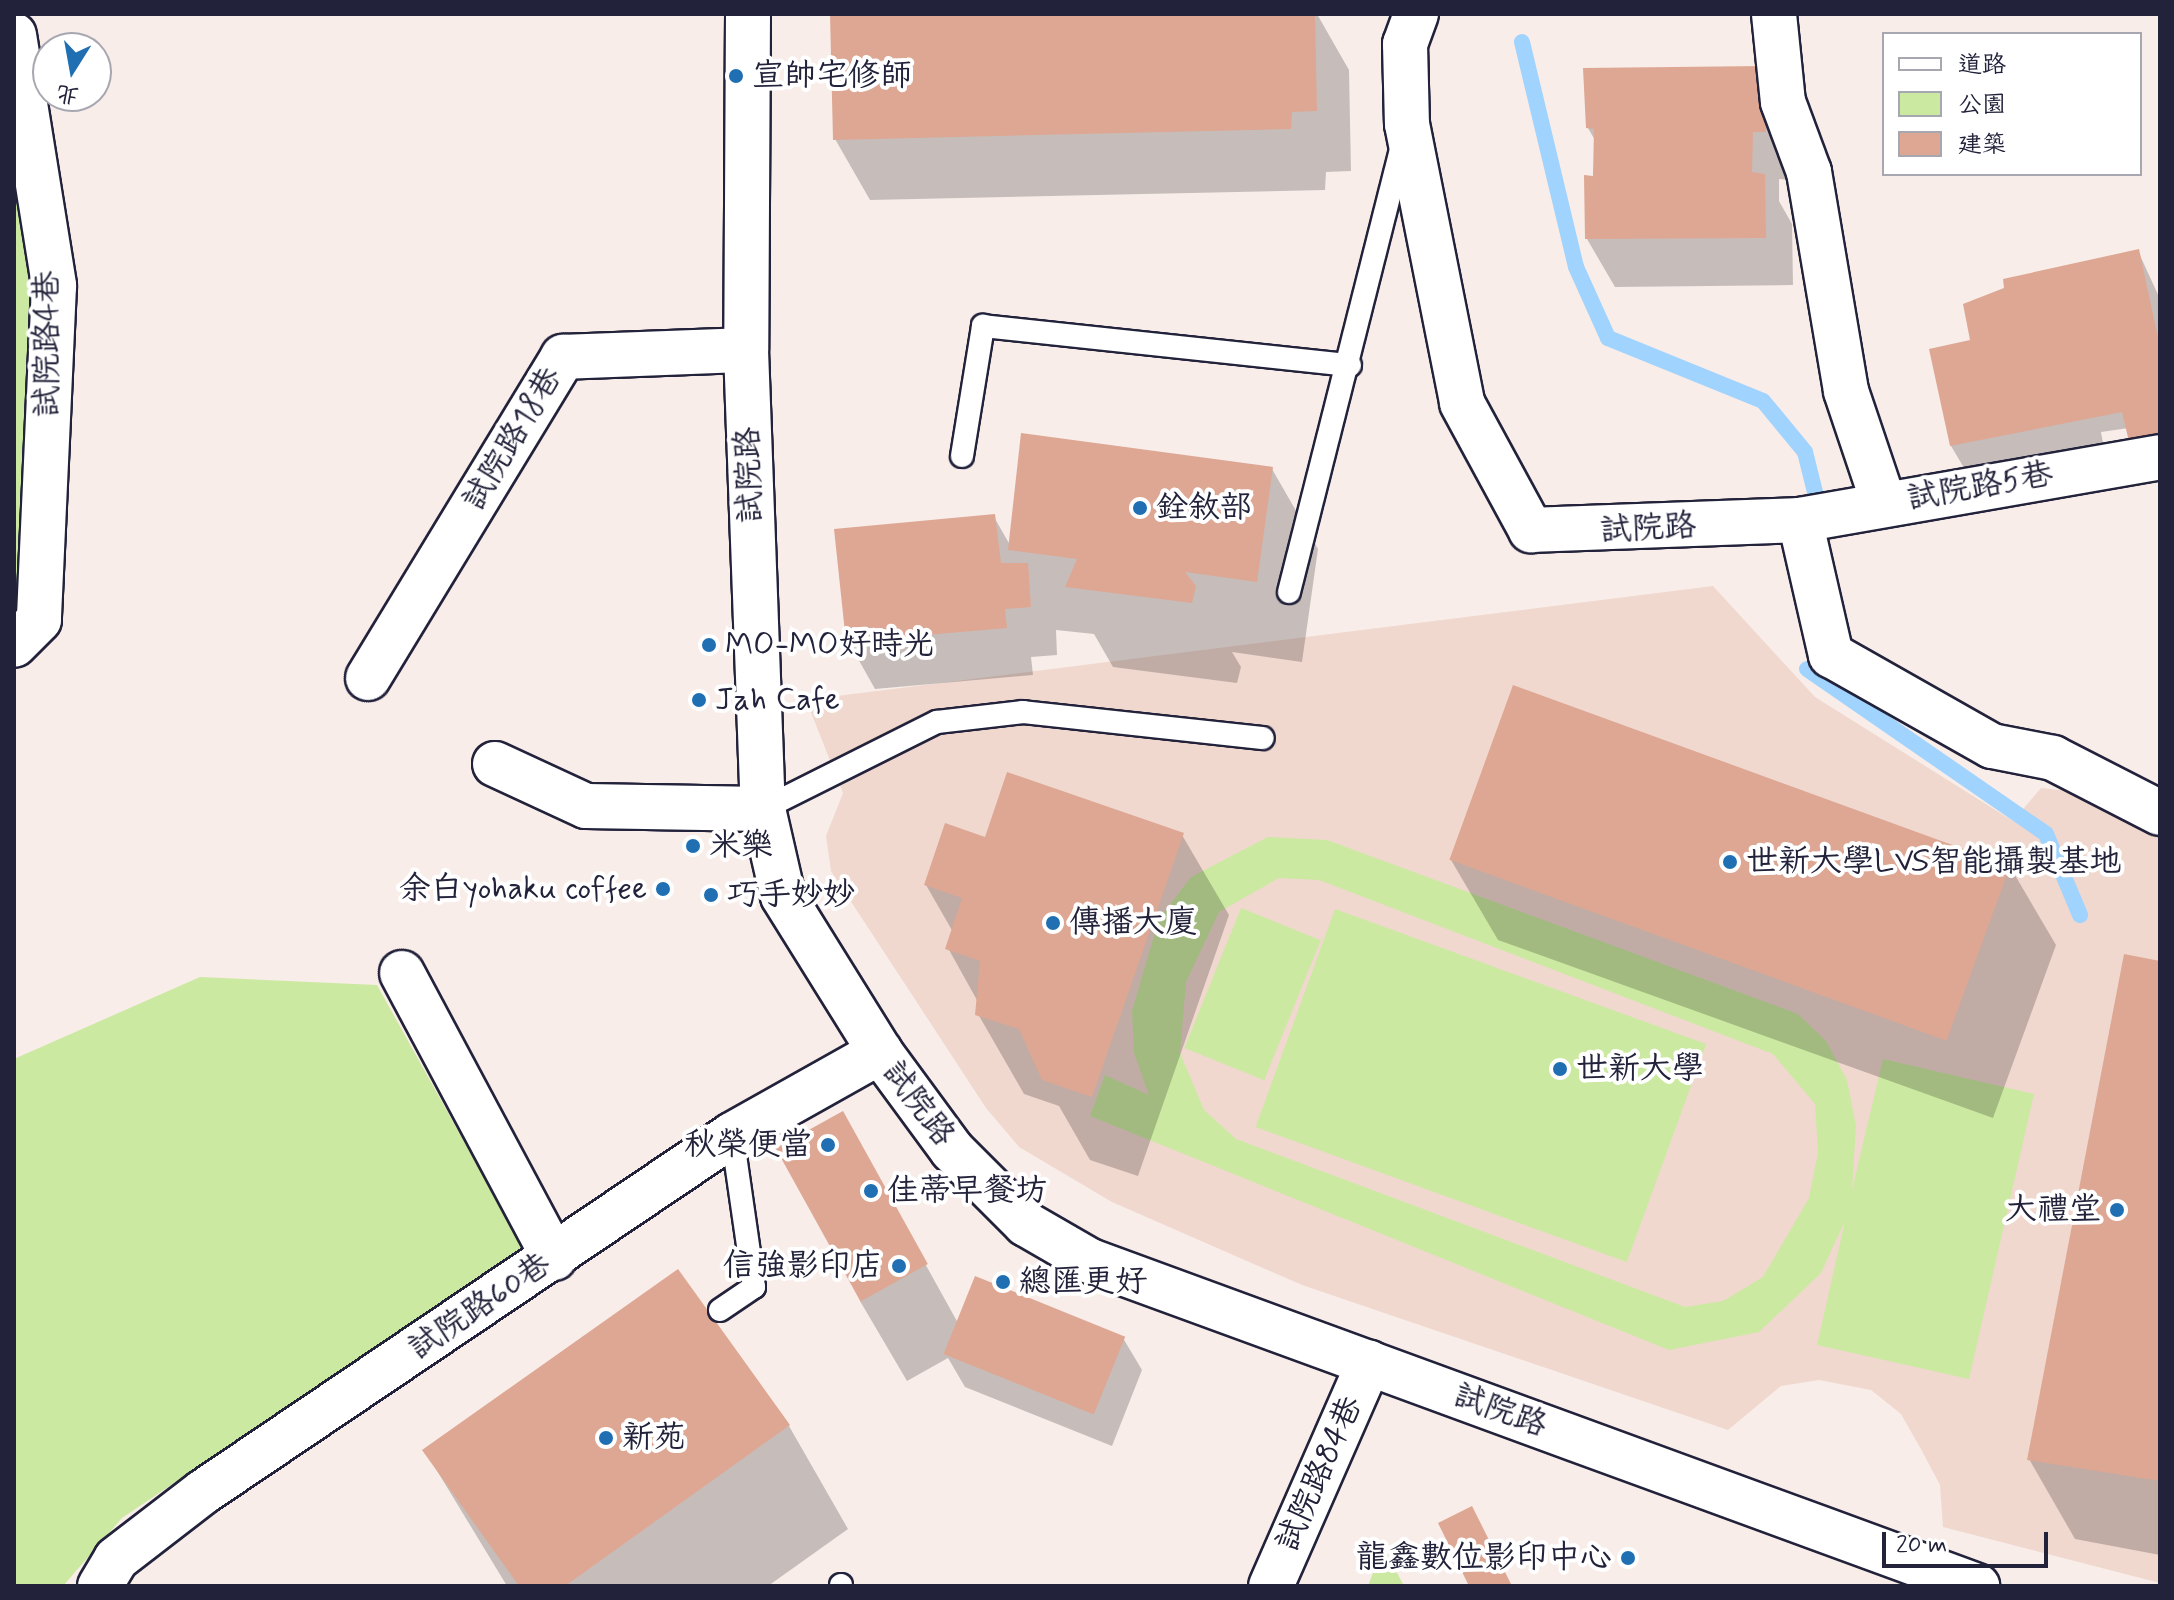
<!DOCTYPE html>
<html>
<head>
<meta charset="utf-8">
<style>
	body { margin:0 }
	#map { position:relative; width:2174px; height:1600px; overflow:hidden; background:#f8ede9; font-family:Mynerve,"LXGW WenKai TC",sans-serif }
	div>[style] { position:absolute }
	.built>* { inset:0; background:#f0d8cf }
	.green>* { inset:0; background:#cbe9a1; transform-origin:0 0 }
	.shadow>* { inset:0; background:#0003 }
	.stream>* { height:16px; margin:-8px; padding:0 8px; transform-origin:8px; border-radius:8px; background:#a0d3fe }
	.building>* { inset:0; background:#dda793; transform-origin:0 0 }
	.roads { filter:drop-shadow(2px 0 #22223b) drop-shadow(-2px 0 #22223b) drop-shadow(0 2px #22223b) drop-shadow(0 -2px #22223b) }
	.service>* { height:22px; margin:-11px; padding:0 11px; transform-origin:11px; border-radius:11px; background:#fff }
	.minor>* { height:44px; margin:-22px; padding:0 22px; transform-origin:22px; border-radius:22px; background:#fff }
	.dots>* { width:22px; height:22px; translate:-50% -50%; box-sizing:border-box; border:4px solid #fff; border-radius:50% }
	span { translate:-50% -50%; white-space:nowrap; text-align:center; line-height:1.15; -webkit-text-stroke:8px #fff; paint-order:stroke }
	.poi-label { font-size:32px; color:#22223b }
	.left { translate:0 -50%; text-align:left }
	.right { translate:-100% -50%; text-align:right }
	.street-label { font-size:32px; color:#22223b }
	.frame { position:absolute; inset:0; border:16px solid #22223b; pointer-events:none }
	.legend { position:absolute; left:1882px; top:32px; width:260px; height:144px; box-sizing:border-box; background:#fff; border:2px solid #a7a7b1; margin:0; padding:10px 14px; list-style:none; font-size:24px; color:#22223b }
	.legend li { display:flex; align-items:center; gap:16px; height:40px }
	.legend b { width:40px; border:2px solid #a7a7b1 }
	.north { position:absolute; left:32px; top:32px; width:80px; height:80px; box-sizing:border-box; background:#fff; border:2px solid #a7a7b1; border-radius:50%; rotate:191deg; font-size:22px; font-weight:700; line-height:32px; text-align:center; color:#22223b }
	.north::after { content:''; display:block; margin:auto; width:28px; height:36px; background:#1f6fb2; clip-path:polygon(50% 0,100% 100%,50% 72%,0 100%) }
	.scale { position:absolute; left:1882px; top:1532px; width:166px; height:36px; box-sizing:border-box; border:4px solid #22223b; border-top:0; padding-left:10px; font-size:24px; line-height:28px; white-space:nowrap; color:#22223b; -webkit-text-stroke:6px #fff; paint-order:stroke }
</style>
</head>
<body>
<div id="map">
	<div class="built">
		<i style="clip-path:polygon(1713px 586px,1815px 697px,2013px 821px,2041px 788px,2089px 793px,2160px 836px,2160px 1583px,1943px 1527px,1940px 1485px,1922px 1451px,1901px 1414px,1871px 1390px,1819px 1380px,1781px 1386px,1728px 1430px,1302px 1285px,1112px 1202px,1019px 1147px,986px 1108px,831px 871px,826px 836px,843px 793px,808px 705px,813px 699px)"></i>
	</div>
	<div class="green">
		<i style="clip-path:polygon(14px 159px,35px 290px,26px 604px,14px 619px)"></i>
		<i style="clip-path:polygon(evenodd,1268px 837px,1327px 840px,1798px 1014px,1826px 1041px,1847px 1080px,1856px 1126px,1852px 1190px,1883px 1059px,2034px 1094px,1969px 1379px,1817px 1345px,1845px 1221px,1821px 1273px,1759px 1332px,1669px 1350px,1090px 1116px,1105px 1075px,1149px 1095px,1134px 1053px,1132px 1011px,1159px 919px,1191px 877px,1268px 837px,1279px 878px,1319px 880px,1773px 1054px,1815px 1104px,1818px 1153px,1809px 1198px,1763px 1277px,1723px 1301px,1685px 1307px,1236px 1139px,1204px 1110px,1180px 1053px,1186px 982px,1219px 912px,1279px 878px)"></i>
		<i style="left:1241px;top:908px;width:86px;height:151px;rotate:22deg"></i>
		<i style="left:1335px;top:909px;width:395px;height:232px;rotate:20deg"></i>
		<i style="clip-path:polygon(200px 977px,377px 985px,523px 1248px,122px 1518px,63px 1586px,14px 1586px,14px 1059px)"></i>
		<i style="clip-path:polygon(1383px 1546px,1404px 1586px,1368px 1586px)"></i>
	</div>
	<div class="shadow">
		<i style="clip-path:polygon(832px 14px,1317px 14px,1349px 70px,1351px 171px,1326px 172px,1325px 190px,870px 200px,835px 139px)"></i>
		<i style="clip-path:polygon(1790px 116px,1792px 180px,1779px 179px,1779px 201px,1792px 224px,1793px 285px,1615px 287px,1587px 239px,1596px 142px,1588px 128px)"></i>
		<i style="clip-path:polygon(2138px 251px,2160px 299px,2160px 476px,2129px 428px,2101px 432px,2107px 466px,1979px 493px,1951px 446px,1973px 342px)"></i>
		<i style="clip-path:polygon(1272px 469px,1318px 549px,1302px 662px,1232px 652px,1241px 667px,1237px 683px,1113px 667px,1094px 634px,1056px 630px,1057px 655px,1031px 657px,1033px 675px,875px 689px,848px 641px,994px 517px,1010px 545px)"></i>
		<i style="clip-path:polygon(1182px 835px,1229px 915px,1138px 1176px,1090px 1160px,1059px 1106px,1024px 1094px,978px 1014px,978px 1002px,948px 948px,953px 932px,926px 885px,986px 839px)"></i>
		<i style="clip-path:polygon(1451px 860px,2009px 865px,2056px 945px,1993px 1118px,1498px 940px)"></i>
		<i style="clip-path:polygon(2160px 963px,2160px 1555px,2075px 1539px,2029px 1459px)"></i>
		<i style="clip-path:polygon(842px 1114px,958px 1323px,1123px 1338px,1142px 1370px,1112px 1446px,965px 1387px,948px 1358px,907px 1381px,860px 1301px)"></i>
		<i style="clip-path:polygon(677px 1272px,789px 1426px,848px 1529px,768px 1586px,507px 1586px,425px 1451px)"></i>
	</div>
	<div class="stream">
		<i style="left:1522px;top:42px;width:231px;rotate:76.5deg"></i>
		<i style="left:1576px;top:267px;width:78px;rotate:65.7deg"></i>
		<i style="left:1608px;top:338px;width:167px;rotate:22.1deg"></i>
		<i style="left:1763px;top:401px;width:66px;rotate:50.5deg"></i>
		<i style="left:1805px;top:452px;width:45px;rotate:76deg"></i>
		<i style="left:1807px;top:669px;width:290px;rotate:34.6deg"></i>
		<i style="left:2046px;top:834px;width:88px;rotate:67.2deg"></i>
	</div>
	<div class="building">
		<i style="clip-path:polygon(830px 14px,1315px 14px,1317px 111px,1292px 112px,1291px 129px,833px 140px)"></i>
		<i style="clip-path:polygon(1763px 66px,1766px 132px,1753px 132px,1752px 172px,1765px 174px,1766px 238px,1585px 239px,1584px 175px,1593px 176px,1594px 129px,1586px 128px,1583px 68px)"></i>
		<i style="clip-path:polygon(2139px 249px,2160px 347px,2160px 439px,2130px 446px,2122px 412px,1950px 446px,1929px 349px,1970px 340px,1963px 304px,2004px 288px,2003px 279px)"></i>
		<i style="clip-path:polygon(1021px 433px,1273px 467px,1257px 582px,1185px 572px,1196px 586px,1192px 603px,1065px 587px,1077px 559px,1008px 550px)"></i>
		<i style="clip-path:polygon(995px 514px,1001px 563px,1028px 563px,1031px 607px,1005px 609px,1007px 628px,846px 642px,834px 529px)"></i>
		<i style="left:1513px;top:685px;width:529px;height:186px;rotate:20deg"></i>
		<i style="clip-path:polygon(1007px 772px,1184px 833px,1092px 1097px,1042px 1080px,1019px 1029px,975px 1015px,980px 961px,945px 949px,962px 898px,924px 885px,945px 823px,985px 837px)"></i>
		<i style="clip-path:polygon(2124px 954px,2160px 961px,2160px 1481px,2027px 1460px)"></i>
		<i style="left:843px;top:1111px;width:175px;height:77px;rotate:61deg"></i>
		<i style="clip-path:polygon(678px 1269px,790px 1425px,565px 1586px,519px 1586px,422px 1450px)"></i>
		<i style="left:975px;top:1276px;width:162px;height:84px;rotate:22deg"></i>
		<i style="clip-path:polygon(1472px 1506px,1512px 1586px,1469px 1586px,1438px 1523px)"></i>
	</div>
	<div class="roads">
		<div class="service">
			<i style="left:962px;top:456px;width:132px;rotate:-80.8deg"></i>
			<i style="left:983px;top:326px;width:369px;rotate:6.1deg"></i>
			<i style="left:1289px;top:592px;width:458px;rotate:-75.8deg"></i>
			<i style="left:763px;top:809px;width:195px;rotate:-26.6deg"></i>
			<i style="left:937px;top:722px;width:87px;rotate:-6.6deg"></i>
			<i style="left:1023px;top:712px;width:241px;rotate:6.2deg"></i>
			<i style="left:720px;top:1310px;width:41px;rotate:-34.1deg"></i>
			<i style="left:754px;top:1287px;width:154px;rotate:-98.2deg"></i>
			<i style="left:841px;top:1585px;width:1px;rotate:90deg"></i>
		</div>
		<div class="minor">
			<i style="left:748px;top:14px;width:336px;rotate:90.3deg"></i>
			<i style="left:746px;top:350px;width:459px;rotate:87.9deg"></i>
			<i style="left:763px;top:809px;width:89px;rotate:77.1deg"></i>
			<i style="left:783px;top:896px;width:184px;rotate:58.1deg"></i>
			<i style="left:880px;top:1052px;width:122px;rotate:53.7deg"></i>
			<i style="left:952px;top:1150px;width:105px;rotate:45deg"></i>
			<i style="left:1026px;top:1224px;width:74px;rotate:30deg"></i>
			<i style="left:1090px;top:1261px;width:945px;rotate:20.12deg"></i>
			<i style="left:1416px;top:14px;width:32px;rotate:110deg"></i>
			<i style="left:1405px;top:44px;width:80px;rotate:88.6deg"></i>
			<i style="left:1407px;top:124px;width:284px;rotate:78.8deg"></i>
			<i style="left:1462px;top:403px;width:145px;rotate:61.5deg"></i>
			<i style="left:1531px;top:530px;width:269px;rotate:-2.1deg"></i>
			<i style="left:1800px;top:520px;width:365px;rotate:-9.9deg"></i>
			<i style="left:1774px;top:14px;width:88px;rotate:84.2deg"></i>
			<i style="left:1783px;top:102px;width:75px;rotate:69.6deg"></i>
			<i style="left:1809px;top:172px;width:222px;rotate:80.4deg"></i>
			<i style="left:1846px;top:391px;width:119px;rotate:71.4deg"></i>
			<i style="left:14px;top:35px;width:254px;rotate:80.9deg"></i>
			<i style="left:54px;top:286px;width:334px;rotate:92.6deg"></i>
			<i style="left:39px;top:620px;width:35px;rotate:135deg"></i>
			<i style="left:1800px;top:520px;width:139px;rotate:77.1deg"></i>
			<i style="left:1831px;top:655px;width:185px;rotate:29.5deg"></i>
			<i style="left:1992px;top:746px;width:62px;rotate:11.1deg"></i>
			<i style="left:2053px;top:758px;width:120px;rotate:27.2deg"></i>
			<i style="left:368px;top:678px;width:376px;rotate:-58.7deg"></i>
			<i style="left:563px;top:357px;width:183px;rotate:-2.2deg"></i>
			<i style="left:495px;top:764px;width:100px;rotate:24.8deg"></i>
			<i style="left:586px;top:806px;width:177px;rotate:1deg"></i>
			<i style="left:402px;top:973px;width:323px;rotate:61.9deg"></i>
			<i style="left:100px;top:1586px;width:31px;rotate:-59deg"></i>
			<i style="left:116px;top:1559px;width:110px;rotate:-37.6deg"></i>
			<i style="left:203px;top:1492px;width:638px;rotate:-34.01deg"></i>
			<i style="left:732px;top:1135px;width:170px;rotate:-29.3deg"></i>
			<i style="left:1271px;top:1586px;width:244px;rotate:-66.3deg"></i>
		</div>
	</div>
	<div class="dots">
		<i style="left:736px;top:76px;background:#1f6fb2"></i>
		<i style="left:1140px;top:508px;background:#1f6fb2"></i>
		<i style="left:709px;top:645px;background:#1f6fb2"></i>
		<i style="left:699px;top:700px;background:#1f6fb2"></i>
		<i style="left:693px;top:846px;background:#1f6fb2"></i>
		<i style="left:1730px;top:862px;background:#1f6fb2"></i>
		<i style="left:663px;top:889px;background:#1f6fb2"></i>
		<i style="left:711px;top:895px;background:#1f6fb2"></i>
		<i style="left:1053px;top:923px;background:#1f6fb2"></i>
		<i style="left:1560px;top:1069px;background:#1f6fb2"></i>
		<i style="left:828px;top:1145px;background:#1f6fb2"></i>
		<i style="left:871px;top:1191px;background:#1f6fb2"></i>
		<i style="left:2117px;top:1210px;background:#1f6fb2"></i>
		<i style="left:899px;top:1266px;background:#1f6fb2"></i>
		<i style="left:1003px;top:1282px;background:#1f6fb2"></i>
		<i style="left:606px;top:1438px;background:#1f6fb2"></i>
		<i style="left:1628px;top:1558px;background:#1f6fb2"></i>
	</div>
	<div class="poi-label">
		<span class="left" style="left:752px;top:76px">宣帥宅修師</span>
		<span class="left" style="left:1156px;top:508px">銓敘部</span>
		<span class="left" style="left:725px;top:645px">MO-MO好時光</span>
		<span class="left" style="left:715px;top:700px">Jah Cafe</span>
		<span class="left" style="left:709px;top:846px">米樂</span>
		<span class="left" style="left:1746px;top:862px">世新大學LVS智能攝製基地</span>
		<span class="right" style="left:647px;top:889px">余白yohaku coffee</span>
		<span class="left" style="left:727px;top:895px">巧手妙妙</span>
		<span class="left" style="left:1069px;top:923px">傳播大廈</span>
		<span class="left" style="left:1576px;top:1069px">世新大學</span>
		<span class="right" style="left:812px;top:1145px">秋榮便當</span>
		<span class="left" style="left:887px;top:1191px">佳蒂早餐坊</span>
		<span class="right" style="left:2101px;top:1210px">大禮堂</span>
		<span class="right" style="left:883px;top:1266px">信強影印店</span>
		<span class="left" style="left:1019px;top:1282px">總匯更好</span>
		<span class="left" style="left:622px;top:1438px">新苑</span>
		<span class="right" style="left:1612px;top:1558px">龍鑫數位影印中心</span>
	</div>
	<div class="street-label">
		<span style="left:48px;top:344px;rotate:-90deg">試院路4巷</span>
		<span style="left:513px;top:439px;rotate:-59deg">試院路18巷</span>
		<span style="left:750px;top:475px;rotate:-92deg">試院路</span>
		<span style="left:1980px;top:487px;rotate:-10deg">試院路5巷</span>
		<span style="left:1648px;top:529px;rotate:-3deg">試院路</span>
		<span style="left:918px;top:1104px;rotate:53deg">試院路</span>
		<span style="left:480px;top:1307px;rotate:-34deg">試院路60巷</span>
		<span style="left:1500px;top:1411px;rotate:20deg">試院路</span>
		<span style="left:1320px;top:1474px;rotate:-66deg">試院路84巷</span>
	</div>
	<div class="frame"></div>
	<ul class="legend">
	<li><b style="height:10px;background:#fff"></b>道路</li>
	<li><b style="height:22px;background:#cbe9a1"></b>公園</li>
	<li><b style="height:22px;background:#dda793"></b>建築</li>
	</ul>
	<div class="north">北</div>
	<div class="scale">20 m</div>
</div>
</body>
</html>
